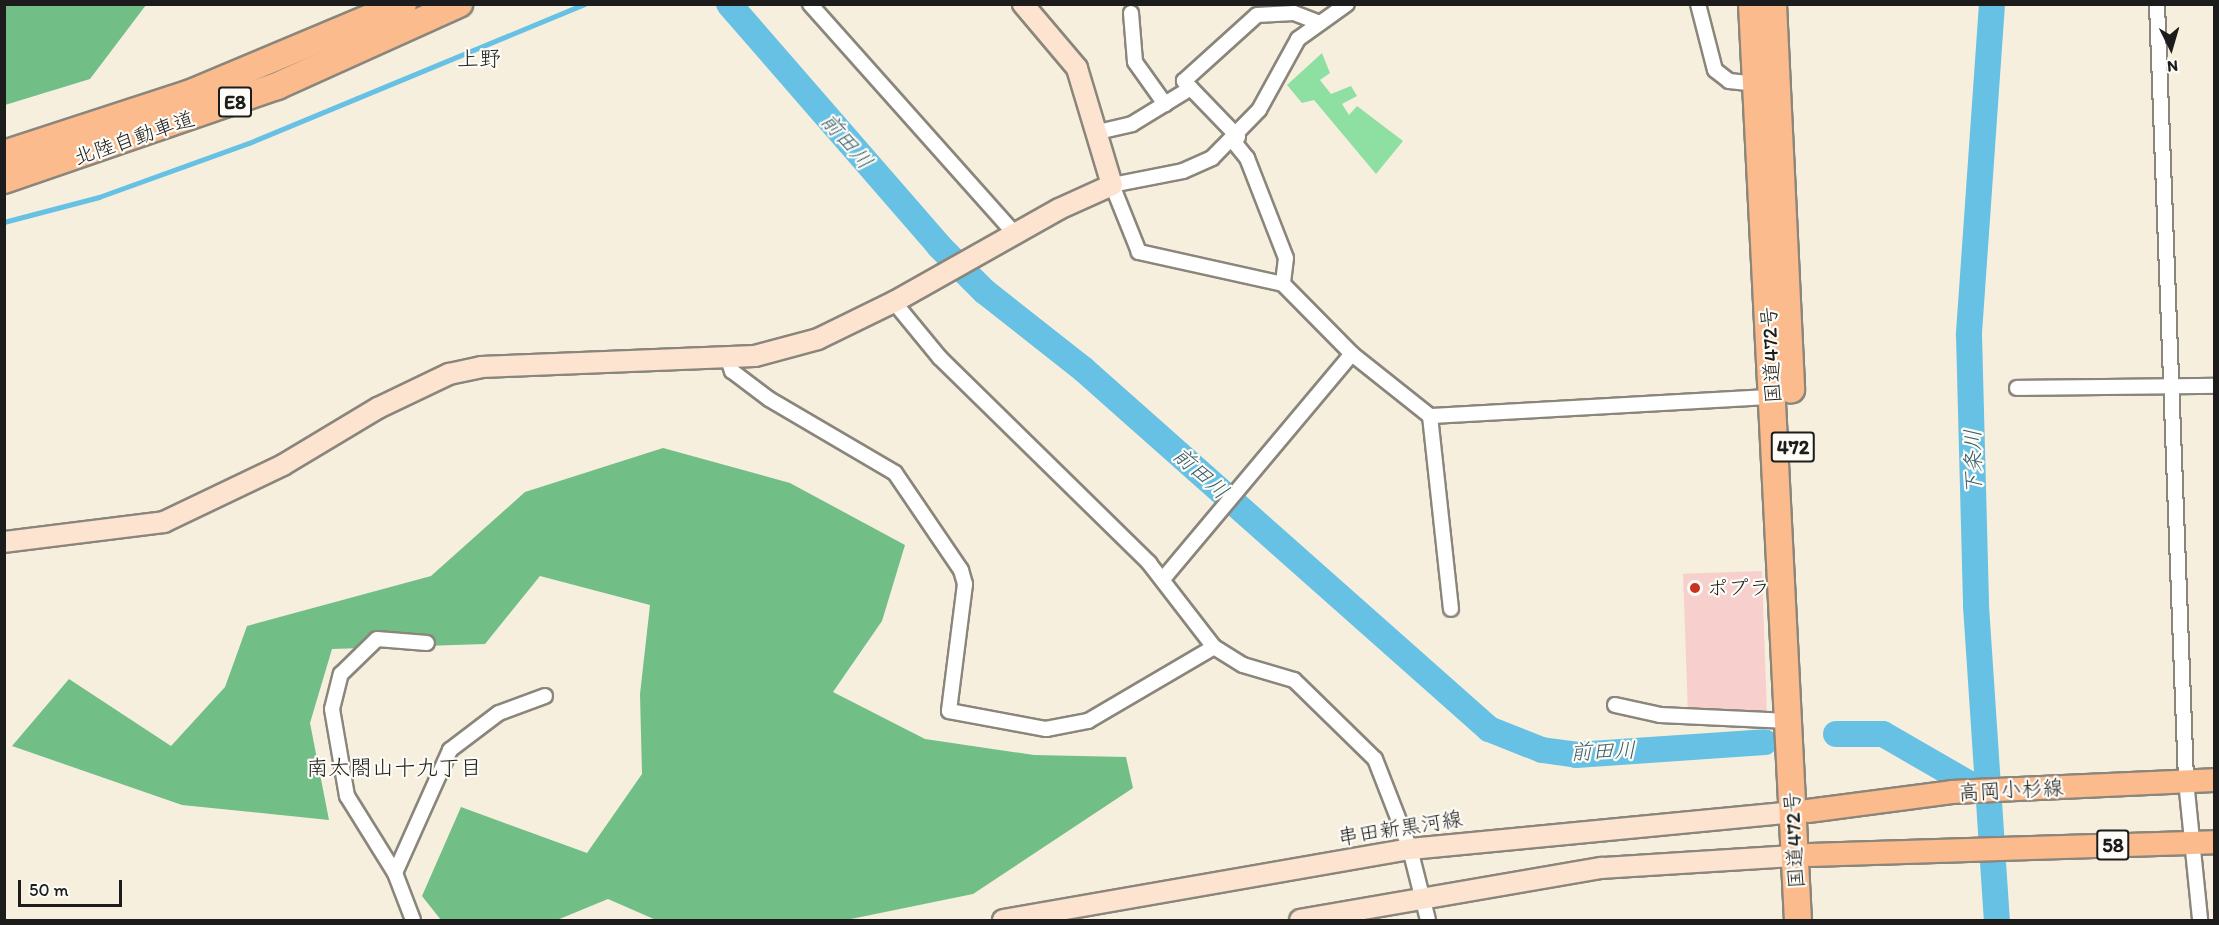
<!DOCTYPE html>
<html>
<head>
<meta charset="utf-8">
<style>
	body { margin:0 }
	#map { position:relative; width:2219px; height:925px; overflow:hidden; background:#f7efdd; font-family:Itim,"Klee One",sans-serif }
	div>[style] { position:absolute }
	.built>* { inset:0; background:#f7d0cd; transform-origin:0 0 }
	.green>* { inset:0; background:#8de0a1 }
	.forest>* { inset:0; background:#72be87 }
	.stream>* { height:4.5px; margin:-2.25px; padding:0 2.25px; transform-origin:2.25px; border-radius:2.25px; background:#66c1e4 }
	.river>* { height:26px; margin:-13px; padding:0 13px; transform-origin:13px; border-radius:13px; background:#66c1e4 }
	.roads { filter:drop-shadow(2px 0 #8a867c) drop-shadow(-2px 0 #8a867c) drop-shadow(0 2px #8a867c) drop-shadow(0 -2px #8a867c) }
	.street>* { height:14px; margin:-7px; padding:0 7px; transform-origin:7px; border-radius:7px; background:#fff }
	.secondary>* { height:20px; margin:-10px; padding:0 10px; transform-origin:10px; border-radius:10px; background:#fde4d1 }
	.primary>* { height:22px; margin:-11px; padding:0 11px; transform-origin:11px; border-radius:11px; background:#fbbb8c }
	.highway>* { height:26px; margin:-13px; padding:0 13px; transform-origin:13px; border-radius:13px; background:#fbbb8c }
	.dots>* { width:16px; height:16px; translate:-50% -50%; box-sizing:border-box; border:3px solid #fdfcf7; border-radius:50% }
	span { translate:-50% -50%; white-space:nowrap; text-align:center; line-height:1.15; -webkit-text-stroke:4.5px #fdfcf7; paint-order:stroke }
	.shield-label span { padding:2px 4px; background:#fdfcf7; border:2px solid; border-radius:4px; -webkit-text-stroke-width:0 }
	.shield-label { font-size:20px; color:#1c1c1c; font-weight:700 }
	.street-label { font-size:21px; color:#1c1c1c }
	.poi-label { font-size:21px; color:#1c1c1c }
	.left { translate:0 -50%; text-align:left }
	.neighbourhood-label { font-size:22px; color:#1c1c1c }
	.water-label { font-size:22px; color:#3a5e6c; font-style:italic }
	.frame { position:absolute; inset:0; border:6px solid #1c1c1c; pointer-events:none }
	.north { position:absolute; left:2141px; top:18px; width:60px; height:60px; -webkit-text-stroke:4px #fdfcf7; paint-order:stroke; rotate:175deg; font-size:16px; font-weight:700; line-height:24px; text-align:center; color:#1c1c1c }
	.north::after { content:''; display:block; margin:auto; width:21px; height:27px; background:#1c1c1c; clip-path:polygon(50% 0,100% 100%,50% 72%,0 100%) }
	.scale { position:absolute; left:18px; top:880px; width:104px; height:27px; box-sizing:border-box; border:3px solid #1c1c1c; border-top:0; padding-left:8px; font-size:18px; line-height:21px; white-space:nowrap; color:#1c1c1c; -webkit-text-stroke:4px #fdfcf7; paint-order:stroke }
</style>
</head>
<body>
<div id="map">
	<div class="built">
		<i style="left:1762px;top:571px;width:142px;height:79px;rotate:88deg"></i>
	</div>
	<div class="green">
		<i style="clip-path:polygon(1322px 53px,1330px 73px,1320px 80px,1331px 94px,1351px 86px,1357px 96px,1342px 104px,1349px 115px,1357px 106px,1403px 141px,1376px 174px,1314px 100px,1302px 103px,1287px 85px)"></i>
	</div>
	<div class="forest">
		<i style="clip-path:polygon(5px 4px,146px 4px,146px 5px,90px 79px,5px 105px)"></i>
		<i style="clip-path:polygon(663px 448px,790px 483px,905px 545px,882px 621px,833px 692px,925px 739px,1034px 755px,1126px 757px,1133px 788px,973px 894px,846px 920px,656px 920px,608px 899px,557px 920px,441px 920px,422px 896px,461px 807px,587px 853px,642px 774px,640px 694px,650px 605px,540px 576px,485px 644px,332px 649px,310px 723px,329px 820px,182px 805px,12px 746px,69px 679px,171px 746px,225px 687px,247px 626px,431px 576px,525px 492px)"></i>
	</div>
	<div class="stream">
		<i style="left:4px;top:222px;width:98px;rotate:-14.7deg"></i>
		<i style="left:99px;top:197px;width:159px;rotate:-19.8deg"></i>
		<i style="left:249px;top:143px;width:363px;rotate:-22.5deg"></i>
	</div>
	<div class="river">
		<i style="left:729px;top:4px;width:320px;rotate:49deg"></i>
		<i style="left:939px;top:246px;width:64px;rotate:45deg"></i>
		<i style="left:984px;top:291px;width:126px;rotate:38.2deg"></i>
		<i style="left:1083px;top:369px;width:543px;rotate:41.56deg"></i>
		<i style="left:1489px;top:729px;width:57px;rotate:21.6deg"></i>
		<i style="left:1542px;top:750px;width:34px;rotate:8deg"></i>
		<i style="left:1576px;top:755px;width:189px;rotate:-3.9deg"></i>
		<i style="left:1992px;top:4px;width:332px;rotate:94deg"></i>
		<i style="left:1969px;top:335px;width:271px;rotate:88.5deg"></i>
		<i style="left:1976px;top:606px;width:315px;rotate:86.2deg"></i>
		<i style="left:1836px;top:734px;width:47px"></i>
		<i style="left:1883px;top:734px;width:120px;rotate:30deg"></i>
	</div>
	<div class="roads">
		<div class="street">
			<i style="left:810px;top:4px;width:308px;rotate:48.3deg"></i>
			<i style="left:1698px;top:4px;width:68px;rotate:75.6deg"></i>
			<i style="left:1715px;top:70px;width:18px;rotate:38deg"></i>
			<i style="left:1729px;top:81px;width:31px;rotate:6deg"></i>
			<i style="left:2157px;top:4px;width:778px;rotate:87.86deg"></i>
			<i style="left:2186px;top:781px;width:140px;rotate:84.2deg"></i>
			<i style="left:1131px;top:13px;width:49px;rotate:85.3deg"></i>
			<i style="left:1135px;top:62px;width:52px;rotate:54.5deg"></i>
			<i style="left:1098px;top:132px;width:35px;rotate:-13deg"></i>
			<i style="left:1132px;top:124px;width:69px;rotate:-31.4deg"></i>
			<i style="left:1238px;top:137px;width:78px;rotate:-134deg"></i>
			<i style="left:1184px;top:81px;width:98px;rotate:-42.1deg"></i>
			<i style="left:1257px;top:15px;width:37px;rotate:-3deg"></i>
			<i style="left:1294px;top:13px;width:25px;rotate:21deg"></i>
			<i style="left:1234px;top:142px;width:21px;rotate:51deg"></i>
			<i style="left:1247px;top:158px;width:107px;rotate:68.7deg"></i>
			<i style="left:1286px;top:258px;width:26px;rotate:97deg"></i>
			<i style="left:1283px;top:284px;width:98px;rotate:45.4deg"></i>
			<i style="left:1352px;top:354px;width:100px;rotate:38.5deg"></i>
			<i style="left:1430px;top:416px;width:345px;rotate:-3.2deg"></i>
			<i style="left:1283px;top:284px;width:148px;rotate:-167.5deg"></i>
			<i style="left:1139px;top:252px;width:72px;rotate:-111.9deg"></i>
			<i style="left:1112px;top:185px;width:72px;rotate:-11.2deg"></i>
			<i style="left:1183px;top:171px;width:32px;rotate:-24deg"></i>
			<i style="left:1212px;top:158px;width:67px;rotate:-45.6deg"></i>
			<i style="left:1259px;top:110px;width:81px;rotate:-61.2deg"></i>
			<i style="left:1298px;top:39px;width:60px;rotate:-35.5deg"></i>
			<i style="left:894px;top:302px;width:72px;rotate:50.6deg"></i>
			<i style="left:940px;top:358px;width:293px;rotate:44.4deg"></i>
			<i style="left:1149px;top:563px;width:106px;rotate:52.3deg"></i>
			<i style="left:1214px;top:647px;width:34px;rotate:32deg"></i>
			<i style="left:1243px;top:665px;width:53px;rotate:16.4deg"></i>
			<i style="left:1294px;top:680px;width:113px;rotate:44.3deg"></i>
			<i style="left:1375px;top:759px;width:97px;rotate:68.7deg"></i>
			<i style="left:1410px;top:849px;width:73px;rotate:75.8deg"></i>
			<i style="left:728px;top:359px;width:13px;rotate:72deg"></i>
			<i style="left:732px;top:371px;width:46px;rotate:37.1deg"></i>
			<i style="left:769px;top:399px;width:146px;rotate:30.4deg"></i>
			<i style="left:895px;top:473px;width:117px;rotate:55.8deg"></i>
			<i style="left:961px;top:570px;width:15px;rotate:74deg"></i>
			<i style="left:965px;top:584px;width:128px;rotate:97.2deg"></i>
			<i style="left:949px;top:711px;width:99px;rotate:10.5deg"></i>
			<i style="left:1046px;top:729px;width:43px;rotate:-10.8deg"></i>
			<i style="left:1088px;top:721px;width:146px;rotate:-30.4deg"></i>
			<i style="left:2017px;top:388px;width:197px;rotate:-0.6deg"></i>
			<i style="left:1430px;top:416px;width:194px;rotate:83.8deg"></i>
			<i style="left:1163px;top:579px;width:294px;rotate:-50deg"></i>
			<i style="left:1615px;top:705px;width:46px;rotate:12.5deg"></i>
			<i style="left:1660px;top:715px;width:129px;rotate:2.7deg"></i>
			<i style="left:395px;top:873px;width:135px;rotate:-65.9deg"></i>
			<i style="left:450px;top:750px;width:61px;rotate:-37.1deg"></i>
			<i style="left:499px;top:713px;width:49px;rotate:-20.3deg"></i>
			<i style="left:413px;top:920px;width:50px;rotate:-111deg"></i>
			<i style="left:395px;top:873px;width:91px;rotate:-121.9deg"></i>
			<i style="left:347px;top:796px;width:88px;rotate:-99.8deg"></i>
			<i style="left:332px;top:709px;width:36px;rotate:-76deg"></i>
			<i style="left:341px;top:674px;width:50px;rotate:-44.2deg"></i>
			<i style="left:377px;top:639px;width:50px;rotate:4.6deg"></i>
		</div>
		<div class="secondary">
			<i style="left:4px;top:542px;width:161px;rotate:-7.1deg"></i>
			<i style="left:164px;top:522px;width:132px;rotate:-25.6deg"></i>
			<i style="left:283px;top:465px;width:111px;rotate:-31deg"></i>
			<i style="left:378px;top:408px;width:79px;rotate:-25.6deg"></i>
			<i style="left:449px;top:374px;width:33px;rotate:-12deg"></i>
			<i style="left:481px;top:367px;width:274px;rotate:-2.3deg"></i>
			<i style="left:755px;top:356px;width:65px;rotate:-15.1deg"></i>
			<i style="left:818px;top:339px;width:85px;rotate:-26deg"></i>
			<i style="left:894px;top:302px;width:189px;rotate:-29.4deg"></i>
			<i style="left:1059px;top:209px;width:58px;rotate:-24.4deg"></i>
			<i style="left:1112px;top:185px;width:122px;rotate:-106.7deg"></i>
			<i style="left:1077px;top:68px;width:84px;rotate:-130.2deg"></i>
			<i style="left:1003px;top:920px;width:413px;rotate:-9.9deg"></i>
			<i style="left:1410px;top:849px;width:397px;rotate:-5.5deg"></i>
			<i style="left:1300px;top:920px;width:306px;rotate:-9.8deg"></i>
			<i style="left:1602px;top:868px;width:205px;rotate:-3.6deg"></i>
		</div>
		<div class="primary">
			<i style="left:1808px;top:811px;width:145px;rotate:-7.5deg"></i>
			<i style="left:1952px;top:792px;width:262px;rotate:-2.6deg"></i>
			<i style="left:1810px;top:855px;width:404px;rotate:-1.8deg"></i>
		</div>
		<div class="highway">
			<i style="left:1752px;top:4px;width:917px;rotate:87.13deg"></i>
			<i style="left:1773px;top:4px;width:386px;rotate:87.3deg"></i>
			<i style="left:4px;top:154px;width:197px;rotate:-18.1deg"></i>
			<i style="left:191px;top:93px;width:230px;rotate:-22.8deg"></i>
			<i style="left:4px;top:180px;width:289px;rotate:-19deg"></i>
			<i style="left:277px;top:86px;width:200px;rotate:-24.3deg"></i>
		</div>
	</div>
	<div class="dots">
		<i style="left:1695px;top:588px;background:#c8321e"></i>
	</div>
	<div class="shield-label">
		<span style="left:235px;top:102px">E8</span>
		<span style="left:1793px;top:447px">472</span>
		<span style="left:2113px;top:845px">58</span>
	</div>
	<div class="street-label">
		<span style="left:134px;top:138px;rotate:-19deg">北陸自動車道</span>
		<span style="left:1771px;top:355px;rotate:-93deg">国道472号</span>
		<span style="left:2011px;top:790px;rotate:-3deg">高岡小杉線</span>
		<span style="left:1400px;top:828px;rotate:-9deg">串田新黒河線</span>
		<span style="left:1794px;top:840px;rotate:-93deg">国道472号</span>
	</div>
	<div class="poi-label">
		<span class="left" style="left:1707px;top:588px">ポプラ</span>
	</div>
	<div class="neighbourhood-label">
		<span style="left:479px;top:59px">上野</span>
		<span style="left:394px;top:768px">南太閤山十九丁目</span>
	</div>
	<div class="water-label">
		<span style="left:847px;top:141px;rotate:49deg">前田川</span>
		<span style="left:1973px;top:462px;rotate:-91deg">下条川</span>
		<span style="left:1201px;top:473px;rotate:42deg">前田川</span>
		<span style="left:1603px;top:751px;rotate:-2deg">前田川</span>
	</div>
	<div class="frame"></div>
	<div class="north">N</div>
	<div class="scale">50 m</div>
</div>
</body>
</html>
